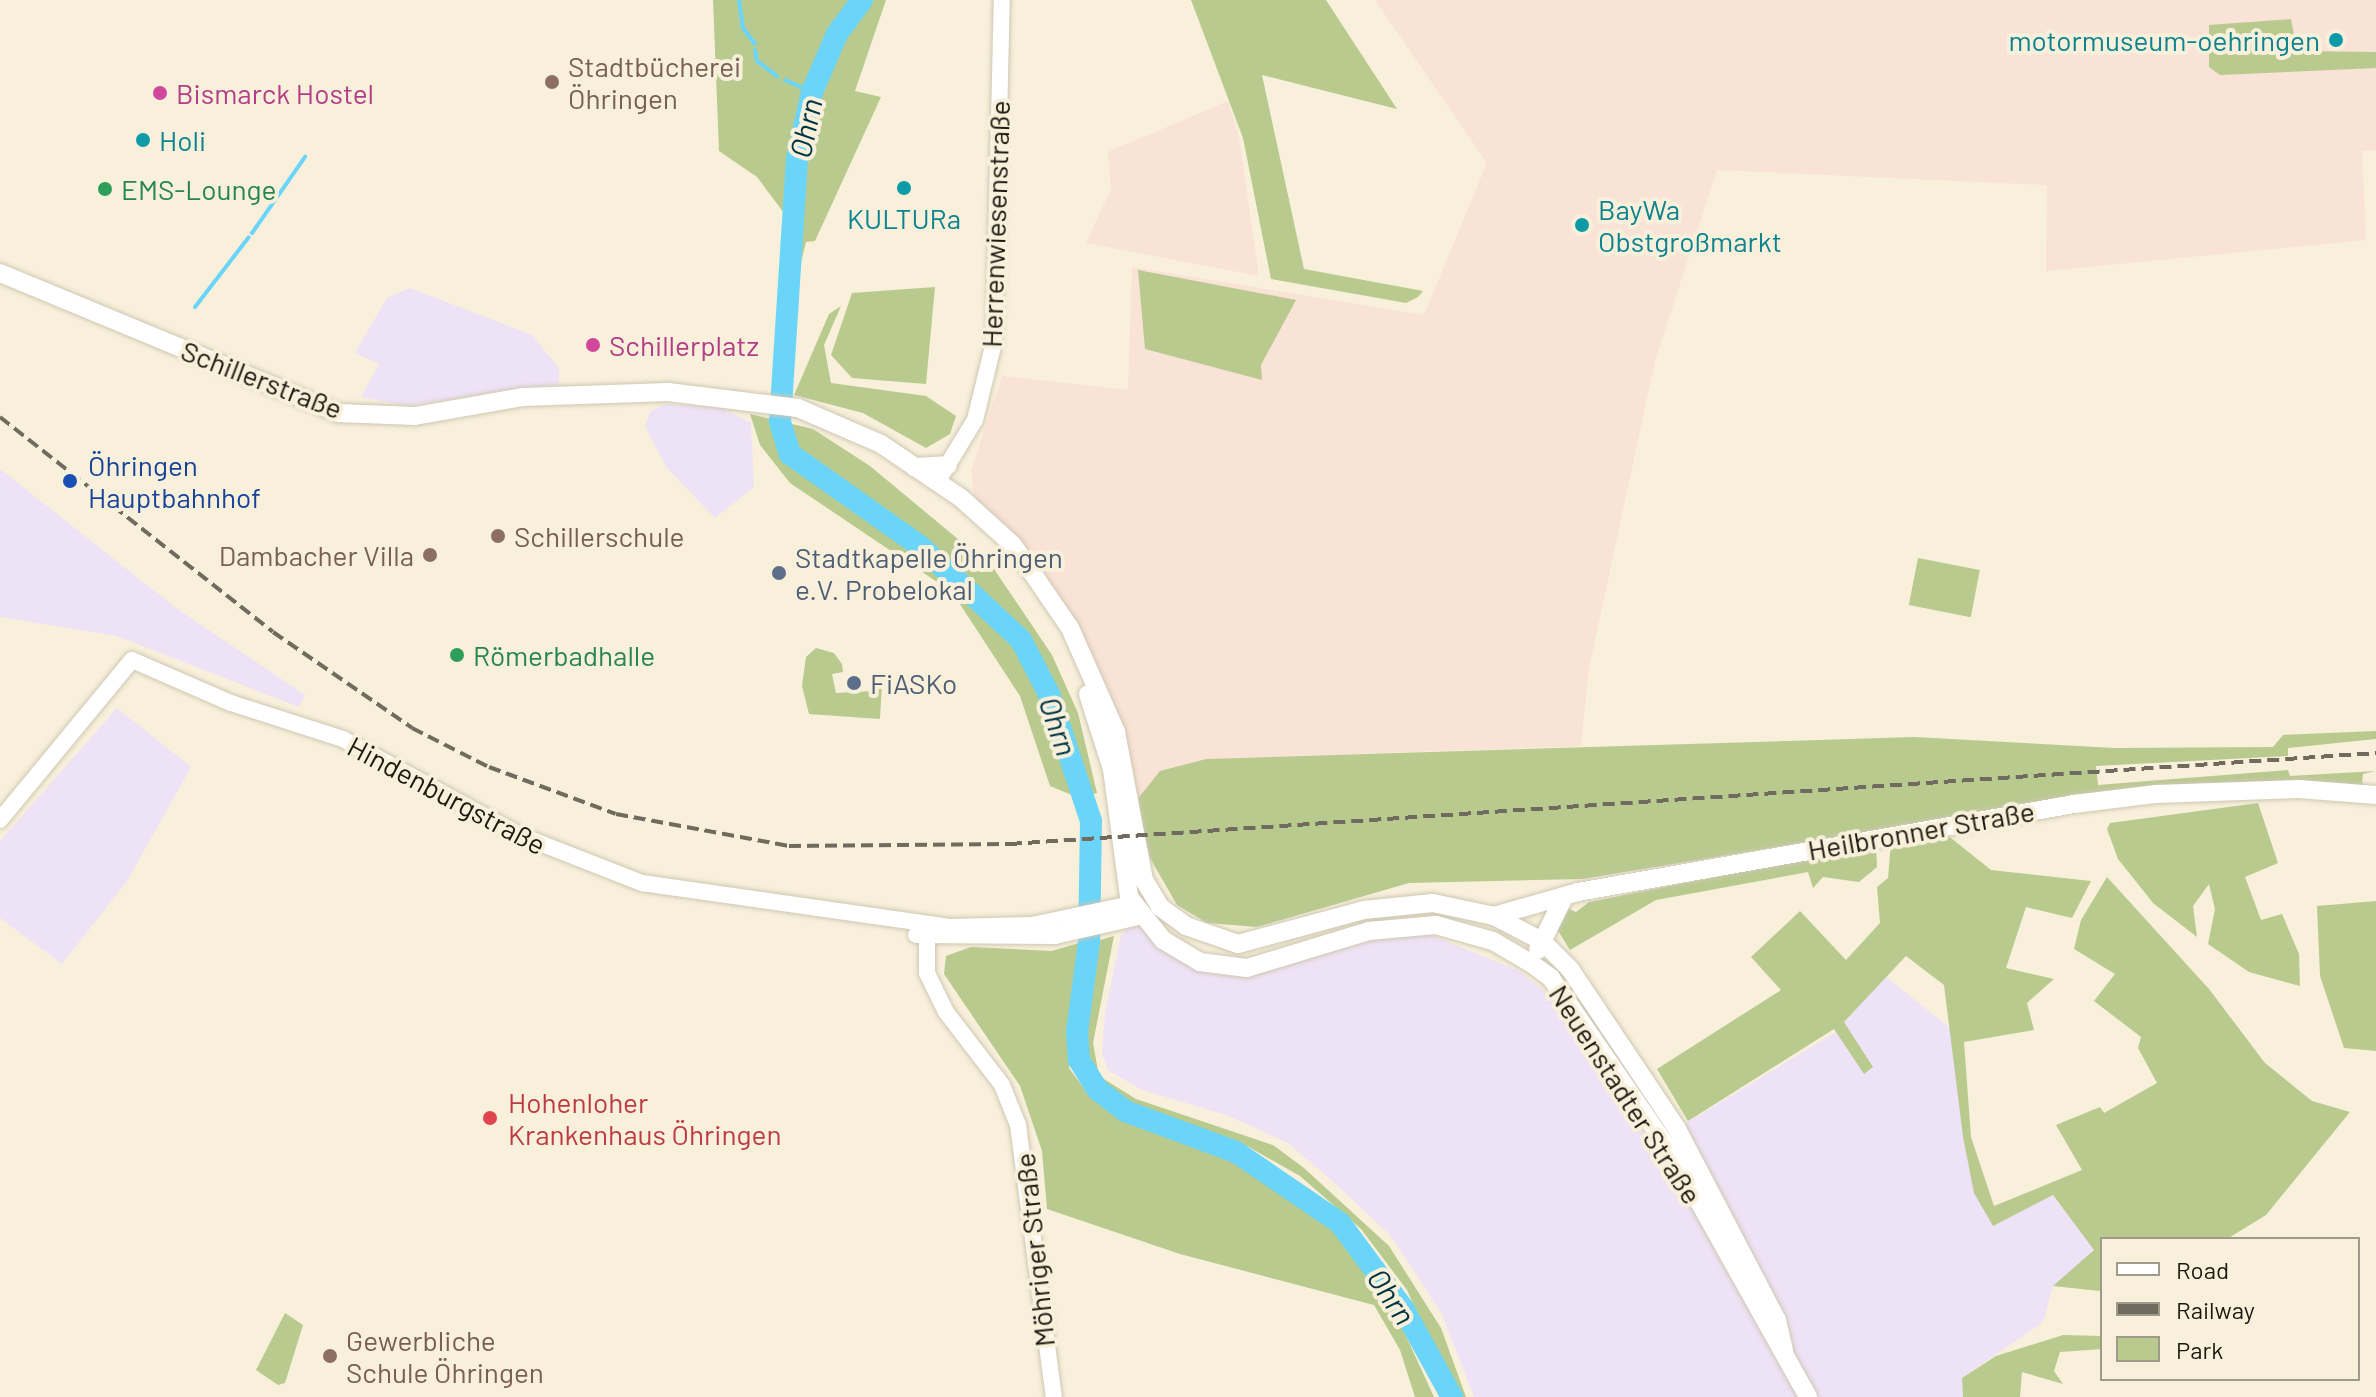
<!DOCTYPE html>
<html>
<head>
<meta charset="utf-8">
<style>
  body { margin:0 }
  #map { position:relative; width:2376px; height:1397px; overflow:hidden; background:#f8f0db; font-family:Barlow,sans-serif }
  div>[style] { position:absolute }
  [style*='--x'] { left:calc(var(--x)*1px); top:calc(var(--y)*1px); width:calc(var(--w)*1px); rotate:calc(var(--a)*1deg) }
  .commercial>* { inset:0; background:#eee2f6 }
  .industrial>* { inset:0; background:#f9e2d6 }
  .green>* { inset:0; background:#b9ca8f; transform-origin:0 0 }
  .stream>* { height:4px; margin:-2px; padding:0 2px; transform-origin:2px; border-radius:2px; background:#6ad5f9 }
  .river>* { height:22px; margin:-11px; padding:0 11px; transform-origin:11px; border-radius:11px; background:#6ad5f9 }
  .roads { filter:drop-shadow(0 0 2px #cec7b2) drop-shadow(0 0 2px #cec7b2) }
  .tertiary>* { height:16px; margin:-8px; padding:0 8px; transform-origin:8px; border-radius:8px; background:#fff }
  .secondary>* { height:18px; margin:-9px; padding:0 9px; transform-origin:9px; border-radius:9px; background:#fff }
  .rail>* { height:4px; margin-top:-2px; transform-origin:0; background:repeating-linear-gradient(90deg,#706b5e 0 12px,transparent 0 18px) }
  .dots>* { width:22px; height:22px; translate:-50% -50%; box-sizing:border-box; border:4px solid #f8f0db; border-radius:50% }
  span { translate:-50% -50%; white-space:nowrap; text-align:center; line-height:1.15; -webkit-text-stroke:8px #f8f0db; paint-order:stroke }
  .culture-label { font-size:28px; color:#0d838f }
  .right { translate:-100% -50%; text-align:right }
  .left { translate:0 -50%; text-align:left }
  .education-label { font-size:28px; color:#785e54 }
  .hotel-label { font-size:28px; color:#b23c85 }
  .leisure-label { font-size:28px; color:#27864d }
  .street-label { font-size:28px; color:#1c1911 }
  .transit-label { font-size:28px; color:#164399 }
  .service-label { font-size:28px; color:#4e5e75 }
  .health-label { font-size:28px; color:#be3a42 }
  .water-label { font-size:30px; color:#003443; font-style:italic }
  .legend { position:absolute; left:2100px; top:1237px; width:260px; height:144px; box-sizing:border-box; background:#f8f0db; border:2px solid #a09a8a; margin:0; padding:10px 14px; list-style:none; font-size:24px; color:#1c1911 }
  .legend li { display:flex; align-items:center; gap:16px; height:40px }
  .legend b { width:40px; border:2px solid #a09a8a }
</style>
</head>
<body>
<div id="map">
  <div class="commercial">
    <i style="clip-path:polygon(410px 288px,532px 335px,559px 368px,559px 384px,408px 406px,361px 397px,379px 364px,355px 353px,387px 298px)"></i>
    <i style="clip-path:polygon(664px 404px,721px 408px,751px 423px,754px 487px,715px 518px,666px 467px,645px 426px,650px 412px)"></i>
    <i style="clip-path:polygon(0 469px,176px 608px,305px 695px,299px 707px,117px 636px,0 617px)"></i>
    <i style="clip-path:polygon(117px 708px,191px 767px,127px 881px,62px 964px,0 918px,0 841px)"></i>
    <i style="clip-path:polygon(1135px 920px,1178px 958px,1291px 963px,1388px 936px,1431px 935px,1519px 971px,1556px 1001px,1650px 1145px,1836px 1032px,1885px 976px,1950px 1028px,1963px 1137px,1993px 1226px,2052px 1195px,2095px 1250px,2053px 1286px,2043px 1322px,1962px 1378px,1963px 1397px,1474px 1397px,1442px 1314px,1391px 1236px,1337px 1185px,1288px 1143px,1229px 1116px,1140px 1089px,1108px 1070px,1102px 1053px,1105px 1013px,1121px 936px)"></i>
  </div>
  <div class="industrial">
    <i style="clip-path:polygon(1375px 0,2376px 0,2376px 150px,2362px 151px,2366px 240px,2046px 271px,2047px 185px,1717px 170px,1655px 361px,1589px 668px,1581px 746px,1206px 759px,1136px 801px,1102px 696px,974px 494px,971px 471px,1002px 376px,1128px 390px,1132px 267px,1424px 315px,1487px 163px)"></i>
    <i style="clip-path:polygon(1228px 101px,1239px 137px,1259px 276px,1086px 243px,1111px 189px,1108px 152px)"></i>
  </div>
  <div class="green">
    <i style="clip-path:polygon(886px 0,855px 91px,881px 97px,815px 241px,806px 242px,795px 287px,781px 284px,784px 213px,757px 177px,719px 151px,713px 0)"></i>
    <i style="clip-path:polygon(1191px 0,1326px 0,1397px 109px,1262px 75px,1304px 269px,1423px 291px,1418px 297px,1406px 303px,1271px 279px,1243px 138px)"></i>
    <i style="clip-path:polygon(2291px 19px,2297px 51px,2376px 52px,2376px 68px,2220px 75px,2209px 67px,2209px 25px)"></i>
    <i style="clip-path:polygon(1138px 270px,1296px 300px,1261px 365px,1262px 380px,1145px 349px)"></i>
    <i style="clip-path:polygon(935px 287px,926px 384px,852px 378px,831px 355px,852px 293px)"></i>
    <i style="clip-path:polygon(841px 306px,824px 345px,831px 383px,926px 396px,956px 416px,950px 434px,926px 448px,863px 413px,794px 395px,829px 314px)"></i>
    <i style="clip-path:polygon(750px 414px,813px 429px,870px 466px,994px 569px,1052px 655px,1078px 713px,1097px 793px,1079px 798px,1050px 786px,1020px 696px,952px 592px,790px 483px,760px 445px)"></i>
    <i style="left:1918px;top:558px;width:63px;height:48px;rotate:11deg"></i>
    <i style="clip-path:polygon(816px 648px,834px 653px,842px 664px,843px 672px,832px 674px,836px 693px,873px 691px,877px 671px,888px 678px,882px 683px,880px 719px,809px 714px,802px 686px,806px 657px)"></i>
    <i style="clip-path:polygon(2376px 731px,2376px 739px,2288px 748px,2288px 756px,2096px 766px,2098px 785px,2288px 770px,2290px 776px,2376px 771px,2363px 774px,2362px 783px,2376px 790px,2297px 784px,1941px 820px,1583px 879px,1409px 883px,1257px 927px,1207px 923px,1177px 905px,1150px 858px,1136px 801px,1160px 771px,1206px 759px,1914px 737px,2115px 748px,2273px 747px,2283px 735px)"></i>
    <i style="clip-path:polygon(2258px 803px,2278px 863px,2245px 877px,2261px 920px,2282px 914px,2299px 954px,2300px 986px,2249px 972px,2208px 944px,2215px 909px,2209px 884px,2193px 906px,2197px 937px,2153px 903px,2118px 859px,2107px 829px,2110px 823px)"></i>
    <i style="clip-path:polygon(1946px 834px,1991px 870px,2091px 881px,2072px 918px,2026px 907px,2006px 968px,2054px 979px,2027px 1003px,2034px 1030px,1964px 1042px,1971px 1137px,1994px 1206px,2082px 1170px,2056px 1125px,2100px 1107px,2104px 1113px,2157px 1083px,2138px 1048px,2141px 1037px,2094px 1001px,2115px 974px,2074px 949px,2081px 920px,2107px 877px,2209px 989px,2265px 1063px,2312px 1101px,2350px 1112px,2266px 1215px,2227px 1239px,2102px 1239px,2102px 1304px,2100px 1291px,2053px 1286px,2094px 1250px,2053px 1195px,1993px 1226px,1974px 1193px,1963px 1137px,1944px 985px,1906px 956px,1844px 1022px,1873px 1067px,1864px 1074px,1834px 1029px,1688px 1121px,1657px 1069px,1781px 990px,1751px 957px,1800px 911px,1846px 960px,1880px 923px,1877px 887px,1888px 878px,1891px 842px)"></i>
    <i style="clip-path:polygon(1876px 845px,1877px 867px,1859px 882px,1823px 877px,1813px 888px,1808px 872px,1656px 900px,1570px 950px,1557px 929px,1567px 908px,1576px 912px,1589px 902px)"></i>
    <i style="clip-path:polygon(2376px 901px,2376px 1051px,2344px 1048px,2320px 976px,2317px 906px)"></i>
    <i style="clip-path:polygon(1114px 936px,1093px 1043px,1099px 1076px,1136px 1099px,1273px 1145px,1304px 1168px,1389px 1246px,1441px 1328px,1466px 1397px,1455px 1397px,1407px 1290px,1361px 1229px,1300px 1176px,1240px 1142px,1133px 1106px,1092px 1078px,1081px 1060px,1093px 942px)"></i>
    <i style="clip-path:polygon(1082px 942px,1069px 1068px,1091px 1098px,1247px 1163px,1311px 1210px,1347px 1243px,1394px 1310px,1434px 1397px,1415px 1397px,1400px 1350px,1374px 1305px,1180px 1254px,1047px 1209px,1042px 1151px,1020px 1086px,944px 974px,946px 956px,971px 947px,1052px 951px)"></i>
    <i style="clip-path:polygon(285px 1313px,303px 1325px,285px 1383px,278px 1385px,256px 1370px)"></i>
    <i style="clip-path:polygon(2063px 1335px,2102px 1336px,2102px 1349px,2060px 1352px,2054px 1371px,2063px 1384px,2022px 1372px,2020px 1397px,1963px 1397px,1962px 1378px,1996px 1356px)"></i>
  </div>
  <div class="stream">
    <i style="--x:739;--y:0;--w:28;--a:82"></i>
    <i style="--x:743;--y:28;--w:20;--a:53"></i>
    <i style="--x:755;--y:50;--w:11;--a:80"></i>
    <i style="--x:757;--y:61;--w:25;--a:37"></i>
    <i style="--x:785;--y:80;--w:30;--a:24"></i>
    <i style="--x:252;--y:233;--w:93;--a:-55.1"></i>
    <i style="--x:195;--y:307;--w:88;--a:-52.4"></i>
  </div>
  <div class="river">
    <i style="--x:862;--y:0;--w:42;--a:126.3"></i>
    <i style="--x:837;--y:34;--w:63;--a:113.3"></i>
    <i style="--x:812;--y:92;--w:69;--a:102.6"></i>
    <i style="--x:797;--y:159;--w:264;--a:93.7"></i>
    <i style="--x:780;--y:422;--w:34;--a:73"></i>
    <i style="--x:790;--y:454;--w:159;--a:35.3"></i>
    <i style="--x:920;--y:546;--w:138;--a:42.9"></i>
    <i style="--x:1021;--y:640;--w:61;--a:62.6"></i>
    <i style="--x:1049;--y:694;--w:134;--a:71.7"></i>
    <i style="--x:1091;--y:821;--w:121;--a:90.9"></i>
    <i style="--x:1089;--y:942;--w:91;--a:97.6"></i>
    <i style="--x:1077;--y:1032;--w:28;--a:86"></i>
    <i style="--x:1079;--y:1060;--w:34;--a:58"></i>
    <i style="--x:1097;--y:1089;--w:36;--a:38"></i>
    <i style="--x:1125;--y:1111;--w:118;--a:20.3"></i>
    <i style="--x:1236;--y:1152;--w:126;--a:34.3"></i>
    <i style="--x:1340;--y:1223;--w:106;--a:53.5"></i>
    <i style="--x:1403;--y:1308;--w:102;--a:61.2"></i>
  </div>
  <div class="roads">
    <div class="tertiary">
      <i style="--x:942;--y:474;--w:63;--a:-58.6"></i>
      <i style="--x:975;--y:420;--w:80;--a:-76.3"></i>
      <i style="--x:994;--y:342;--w:342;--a:-88.7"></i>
      <i style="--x:0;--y:820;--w:207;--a:-50.5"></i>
      <i style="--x:132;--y:660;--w:108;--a:23.5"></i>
      <i style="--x:231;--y:703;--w:118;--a:17.8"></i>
      <i style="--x:343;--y:739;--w:204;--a:28.5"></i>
      <i style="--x:522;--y:836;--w:129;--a:21.4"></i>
      <i style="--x:642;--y:883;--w:311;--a:8.1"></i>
      <i style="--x:950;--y:927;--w:82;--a:-1.4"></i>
      <i style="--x:1032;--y:925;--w:101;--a:-12"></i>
      <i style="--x:927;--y:926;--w:47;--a:90"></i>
      <i style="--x:927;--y:973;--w:43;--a:64"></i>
      <i style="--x:946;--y:1012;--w:92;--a:52.5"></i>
      <i style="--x:1002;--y:1085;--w:43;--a:68.2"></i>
      <i style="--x:1018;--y:1125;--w:274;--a:82.5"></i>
      <i style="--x:916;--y:935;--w:139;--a:0.4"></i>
      <i style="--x:1055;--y:936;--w:89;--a:-12.9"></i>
    </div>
    <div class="secondary">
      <i style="--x:0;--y:273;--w:366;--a:22.5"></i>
      <i style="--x:338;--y:413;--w:77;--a:2.2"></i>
      <i style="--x:415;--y:416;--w:110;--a:-10"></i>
      <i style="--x:523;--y:397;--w:145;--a:-2"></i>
      <i style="--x:668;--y:392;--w:131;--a:7"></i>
      <i style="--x:798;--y:408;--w:90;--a:23.4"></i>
      <i style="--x:881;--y:444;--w:97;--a:34"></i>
      <i style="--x:961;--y:498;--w:70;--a:42.1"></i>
      <i style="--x:1013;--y:545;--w:101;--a:55.5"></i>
      <i style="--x:1070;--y:628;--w:114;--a:66.1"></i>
      <i style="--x:1116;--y:732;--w:151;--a:79.3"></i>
      <i style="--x:1144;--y:880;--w:31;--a:59"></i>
      <i style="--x:1160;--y:907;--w:32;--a:36"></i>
      <i style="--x:1186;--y:926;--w:55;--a:19.1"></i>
      <i style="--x:1238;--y:944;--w:131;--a:-15.1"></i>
      <i style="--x:1364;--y:910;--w:69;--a:-5.8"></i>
      <i style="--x:1433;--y:903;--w:62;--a:12"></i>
      <i style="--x:1494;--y:916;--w:54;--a:27.5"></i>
      <i style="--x:1542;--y:941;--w:40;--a:45"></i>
      <i style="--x:1570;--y:969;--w:192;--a:56.2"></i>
      <i style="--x:1677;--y:1129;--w:216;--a:62.4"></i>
      <i style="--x:1777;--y:1320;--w:32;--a:77"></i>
      <i style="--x:914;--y:467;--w:34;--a:-3"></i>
      <i style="--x:1088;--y:694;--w:79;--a:72.3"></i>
      <i style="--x:1112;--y:769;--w:129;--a:82.4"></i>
      <i style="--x:1129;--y:897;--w:55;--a:51.7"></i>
      <i style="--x:1163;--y:940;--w:43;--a:30.7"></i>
      <i style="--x:1200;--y:962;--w:47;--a:7.3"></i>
      <i style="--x:1247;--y:968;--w:127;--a:-16.9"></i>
      <i style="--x:1369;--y:931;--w:67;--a:-5.1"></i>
      <i style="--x:1436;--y:925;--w:59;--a:15.7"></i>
      <i style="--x:1493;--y:941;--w:45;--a:30.5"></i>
      <i style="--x:1532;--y:964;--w:24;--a:36"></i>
      <i style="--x:1551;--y:978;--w:217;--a:55.5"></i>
      <i style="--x:1674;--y:1157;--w:275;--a:60.8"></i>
      <i style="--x:1494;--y:916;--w:87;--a:-15.9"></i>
      <i style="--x:1578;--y:892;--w:504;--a:-10.06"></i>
      <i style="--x:2074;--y:804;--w:83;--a:-7"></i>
      <i style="--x:2156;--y:794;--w:143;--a:-2"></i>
      <i style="--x:2299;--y:789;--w:77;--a:4.5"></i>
      <i style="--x:1538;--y:950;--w:59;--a:-63.9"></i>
    </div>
  </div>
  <div class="rail">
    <i style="--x:0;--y:417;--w:347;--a:38.2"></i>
    <i style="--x:273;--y:632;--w:169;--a:34.6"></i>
    <i style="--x:412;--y:728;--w:86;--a:26.9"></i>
    <i style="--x:489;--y:767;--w:135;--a:20.3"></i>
    <i style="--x:616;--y:814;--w:176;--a:10.5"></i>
    <i style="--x:789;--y:846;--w:221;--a:-0.5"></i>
    <i style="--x:1010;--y:844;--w:1369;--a:-3.81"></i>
  </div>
  <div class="dots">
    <i style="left:2336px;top:40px;background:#0f9aa8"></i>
    <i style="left:552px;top:82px;background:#8d6e63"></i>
    <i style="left:160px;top:93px;background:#d1479c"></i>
    <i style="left:143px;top:140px;background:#0f9aa8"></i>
    <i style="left:904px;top:188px;background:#0f9aa8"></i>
    <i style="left:105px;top:189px;background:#2e9e5b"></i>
    <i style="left:1582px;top:225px;background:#0f9aa8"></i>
    <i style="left:593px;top:345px;background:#d1479c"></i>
    <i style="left:70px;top:481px;background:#1a4fb4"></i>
    <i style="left:498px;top:536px;background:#8d6e63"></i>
    <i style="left:430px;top:555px;background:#8d6e63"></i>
    <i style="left:779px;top:573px;background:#5c6f8a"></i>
    <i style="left:457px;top:655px;background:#2e9e5b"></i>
    <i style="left:854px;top:683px;background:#5c6f8a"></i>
    <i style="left:490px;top:1118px;background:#e0444e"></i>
    <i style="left:330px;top:1356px;background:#8d6e63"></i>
  </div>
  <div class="culture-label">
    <span class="right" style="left:2320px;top:40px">motormuseum-oehringen</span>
    <span class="left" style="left:159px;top:140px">Holi</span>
    <span class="left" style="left:1598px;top:225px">BayWa<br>Obstgroßmarkt</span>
    <span style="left:904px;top:218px">KULTURa</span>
  </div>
  <div class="education-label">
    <span class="left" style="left:568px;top:82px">Stadtbücherei<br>Öhringen</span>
    <span class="left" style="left:514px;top:536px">Schillerschule</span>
    <span class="right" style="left:414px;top:555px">Dambacher Villa</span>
    <span class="left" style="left:346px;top:1356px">Gewerbliche<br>Schule Öhringen</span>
  </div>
  <div class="hotel-label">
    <span class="left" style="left:176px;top:93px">Bismarck Hostel</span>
    <span class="left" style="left:609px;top:345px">Schillerplatz</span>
  </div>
  <div class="leisure-label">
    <span class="left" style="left:121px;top:189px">EMS-Lounge</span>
    <span class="left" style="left:473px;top:655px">Römerbadhalle</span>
  </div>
  <div class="street-label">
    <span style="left:995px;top:224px;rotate:-88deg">Herrenwiesenstraße</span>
    <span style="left:262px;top:379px;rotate:21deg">Schillerstraße</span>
    <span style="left:447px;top:795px;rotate:28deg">Hindenburgstraße</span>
    <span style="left:1921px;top:830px;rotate:-10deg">Heilbronner Straße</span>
    <span style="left:1626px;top:1094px;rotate:57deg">Neuenstadter Straße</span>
    <span style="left:1034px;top:1250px;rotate:-96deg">Möhriger Straße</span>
  </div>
  <div class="transit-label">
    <span class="left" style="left:88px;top:481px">Öhringen<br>Hauptbahnhof</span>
  </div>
  <div class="service-label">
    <span class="left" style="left:795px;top:573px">Stadtkapelle Öhringen<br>e.V. Probelokal</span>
    <span class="left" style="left:870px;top:683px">FiASKo</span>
  </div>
  <div class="health-label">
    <span class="left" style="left:508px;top:1118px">Hohenloher<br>Krankenhaus Öhringen</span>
  </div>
  <div class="water-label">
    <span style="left:805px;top:128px;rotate:-78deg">Ohrn</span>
    <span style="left:1059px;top:726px;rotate:71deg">Ohrn</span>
    <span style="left:1392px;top:1296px;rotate:56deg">Ohrn</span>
  </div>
  <ul class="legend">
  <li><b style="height:10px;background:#fff"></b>Road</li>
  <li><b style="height:10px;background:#706b5e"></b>Railway</li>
  <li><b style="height:22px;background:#b9ca8f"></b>Park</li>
  </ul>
</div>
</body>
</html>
